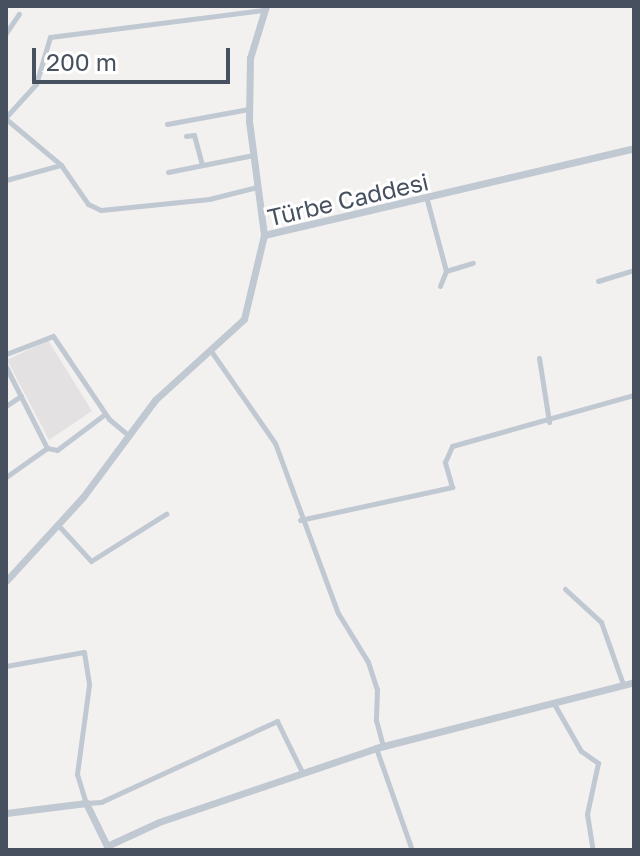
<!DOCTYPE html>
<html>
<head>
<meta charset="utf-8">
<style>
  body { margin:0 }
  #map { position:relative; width:640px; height:856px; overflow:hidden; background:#f3f0f0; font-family:"Golos Text",sans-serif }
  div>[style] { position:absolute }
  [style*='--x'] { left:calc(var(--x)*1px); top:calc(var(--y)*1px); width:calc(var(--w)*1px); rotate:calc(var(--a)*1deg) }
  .education>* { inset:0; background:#e4e1e2 }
  .minor>* { height:5px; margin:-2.5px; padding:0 2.5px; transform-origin:2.5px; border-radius:2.5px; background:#c0c8d2 }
  .tertiary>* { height:7px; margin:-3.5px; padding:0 3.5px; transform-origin:3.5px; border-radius:3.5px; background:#c0c8d2 }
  span { translate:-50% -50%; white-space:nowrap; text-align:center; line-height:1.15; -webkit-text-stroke:6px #fff; paint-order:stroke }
  .street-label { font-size:24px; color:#47505f }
  .frame { position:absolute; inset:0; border:8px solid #47505f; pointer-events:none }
  .scale { position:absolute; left:32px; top:48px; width:198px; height:36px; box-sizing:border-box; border:4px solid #47505f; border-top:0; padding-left:10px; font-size:24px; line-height:28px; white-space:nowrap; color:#47505f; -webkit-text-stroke:6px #fff; paint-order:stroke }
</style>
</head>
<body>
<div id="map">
  <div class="education">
    <i style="clip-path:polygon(48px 340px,92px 411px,49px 440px,7px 360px)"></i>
  </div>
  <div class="minor">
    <i style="--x:6;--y:33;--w:23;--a:-56"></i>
    <i style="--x:6;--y:117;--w:45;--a:-47.7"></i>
    <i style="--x:36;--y:84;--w:49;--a:-73.4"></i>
    <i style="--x:50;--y:37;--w:217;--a:-7.2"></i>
    <i style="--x:6;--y:119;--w:72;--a:39.9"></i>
    <i style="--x:61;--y:165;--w:47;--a:55.3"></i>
    <i style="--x:88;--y:204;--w:14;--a:25"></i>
    <i style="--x:101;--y:210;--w:109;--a:-5.8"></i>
    <i style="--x:209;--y:199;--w:49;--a:-14"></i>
    <i style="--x:167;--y:124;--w:83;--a:-10.4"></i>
    <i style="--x:186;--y:136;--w:8;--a:-7"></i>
    <i style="--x:194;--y:135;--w:30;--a:75"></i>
    <i style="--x:168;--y:172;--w:87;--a:-11.3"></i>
    <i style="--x:6;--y:180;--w:57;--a:-15.3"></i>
    <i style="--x:427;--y:200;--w:73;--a:75"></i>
    <i style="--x:446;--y:271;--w:16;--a:112"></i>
    <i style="--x:446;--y:271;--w:28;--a:-17"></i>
    <i style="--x:598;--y:281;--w:38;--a:-17"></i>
    <i style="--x:211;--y:351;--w:112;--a:55.2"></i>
    <i style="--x:275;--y:443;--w:181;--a:69.7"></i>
    <i style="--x:338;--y:613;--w:57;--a:58.5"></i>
    <i style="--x:368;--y:662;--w:28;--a:72"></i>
    <i style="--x:377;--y:689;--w:31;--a:92"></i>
    <i style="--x:376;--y:720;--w:28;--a:75"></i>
    <i style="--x:6;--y:354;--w:50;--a:-21"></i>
    <i style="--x:53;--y:336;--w:100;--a:56"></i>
    <i style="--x:109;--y:419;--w:25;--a:40"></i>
    <i style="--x:539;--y:358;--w:65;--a:81.1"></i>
    <i style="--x:6;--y:367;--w:91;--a:63.2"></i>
    <i style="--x:47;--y:448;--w:10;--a:11"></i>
    <i style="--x:57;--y:450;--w:60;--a:-36.9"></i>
    <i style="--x:6;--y:406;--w:18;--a:-34"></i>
    <i style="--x:6;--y:477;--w:50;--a:-35.3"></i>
    <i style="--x:300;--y:520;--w:156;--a:-12.2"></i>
    <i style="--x:452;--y:487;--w:26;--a:-106"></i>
    <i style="--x:445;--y:462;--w:17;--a:-66"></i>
    <i style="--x:452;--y:446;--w:189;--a:-15.7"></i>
    <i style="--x:58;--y:525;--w:49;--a:47.5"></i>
    <i style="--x:91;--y:561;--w:89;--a:-32.1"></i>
    <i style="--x:565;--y:589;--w:49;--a:42.5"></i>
    <i style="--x:601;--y:622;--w:66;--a:70.5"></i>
    <i style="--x:6;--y:666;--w:79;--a:-10.2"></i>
    <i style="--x:84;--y:652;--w:33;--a:81"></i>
    <i style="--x:89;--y:685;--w:90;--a:97.7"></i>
    <i style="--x:77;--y:774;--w:30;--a:73"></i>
    <i style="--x:86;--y:803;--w:15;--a:-4"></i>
    <i style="--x:101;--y:802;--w:194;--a:-24.7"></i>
    <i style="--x:277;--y:721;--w:57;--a:63.9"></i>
    <i style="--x:553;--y:702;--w:56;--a:60.3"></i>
    <i style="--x:581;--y:751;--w:21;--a:35"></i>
    <i style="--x:598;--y:763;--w:52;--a:102.2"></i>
    <i style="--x:587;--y:814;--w:36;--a:81"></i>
    <i style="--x:376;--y:748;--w:108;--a:70.6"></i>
  </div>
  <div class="tertiary">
    <i style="--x:264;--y:235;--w:115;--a:-97.5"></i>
    <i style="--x:249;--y:121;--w:63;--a:-89.1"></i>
    <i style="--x:250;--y:58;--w:54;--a:-72.9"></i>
    <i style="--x:6;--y:581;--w:114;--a:-47.5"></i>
    <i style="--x:83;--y:497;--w:121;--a:-53.4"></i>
    <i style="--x:155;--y:400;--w:120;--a:-42.3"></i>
    <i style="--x:244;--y:319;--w:86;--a:-76.6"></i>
    <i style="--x:264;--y:235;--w:380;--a:-13.2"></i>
    <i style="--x:6;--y:813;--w:81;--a:-7.1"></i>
    <i style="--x:86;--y:803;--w:48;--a:64"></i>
    <i style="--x:107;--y:846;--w:57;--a:-24.8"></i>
    <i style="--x:159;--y:822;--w:229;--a:-18.8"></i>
    <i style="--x:376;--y:748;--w:266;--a:-14.3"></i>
  </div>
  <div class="street-label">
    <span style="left:348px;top:199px;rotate:-13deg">Türbe Caddesi</span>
  </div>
  <div class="frame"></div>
  <div class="scale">200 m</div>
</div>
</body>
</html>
